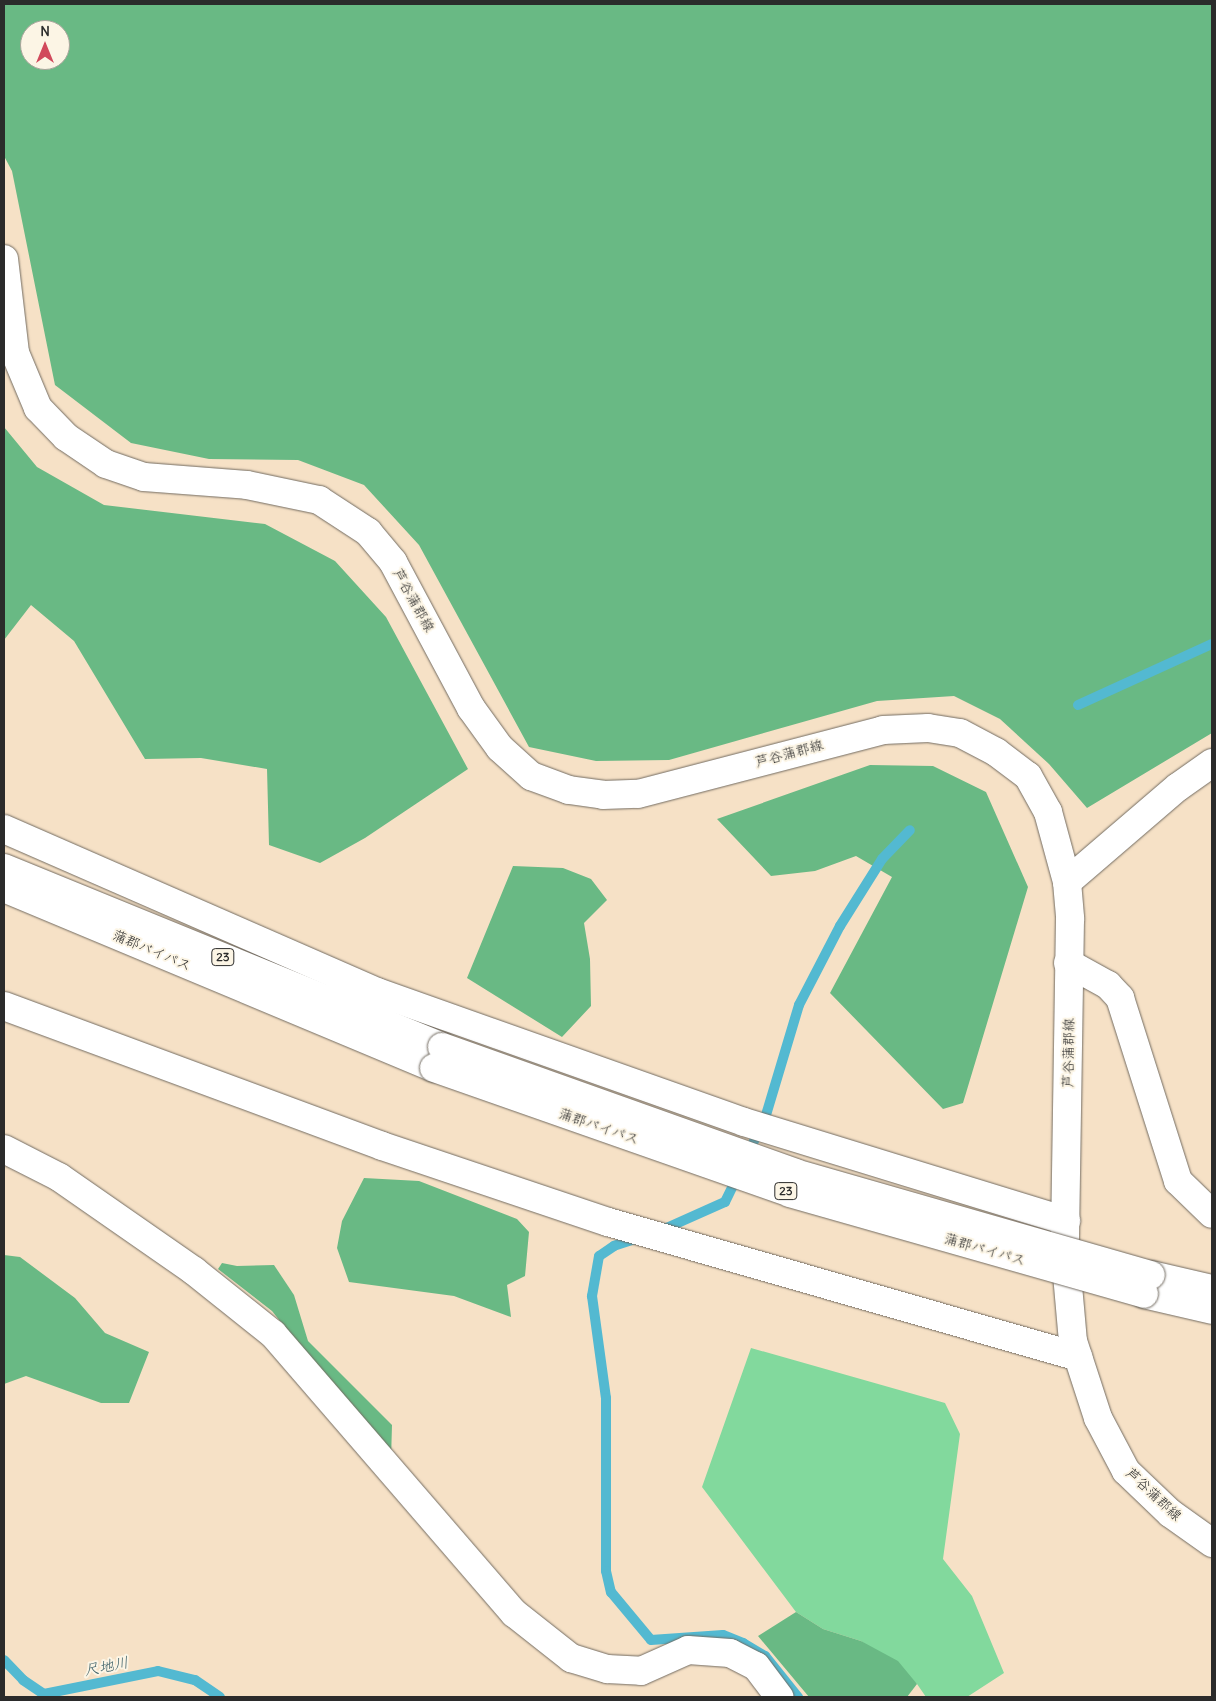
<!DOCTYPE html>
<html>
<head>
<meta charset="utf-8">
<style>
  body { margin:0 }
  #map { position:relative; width:1216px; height:1701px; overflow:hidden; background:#f6e1c6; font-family:Delius,"Klee One",sans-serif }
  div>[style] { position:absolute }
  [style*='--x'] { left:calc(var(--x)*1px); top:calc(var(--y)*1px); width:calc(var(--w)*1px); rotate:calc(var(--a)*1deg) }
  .green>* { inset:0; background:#82d99d }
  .forest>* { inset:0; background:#69b984 }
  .stream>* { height:10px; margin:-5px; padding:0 5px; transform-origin:5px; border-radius:5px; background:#53b9d1 }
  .roads { filter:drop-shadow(0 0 1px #726b61) drop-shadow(0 0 1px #726b61) }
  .minor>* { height:28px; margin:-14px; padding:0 14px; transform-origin:14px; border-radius:14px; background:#fff }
  .major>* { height:28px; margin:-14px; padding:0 14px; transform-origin:14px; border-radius:14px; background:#fff }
  .highway>* { height:28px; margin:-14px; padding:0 14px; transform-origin:14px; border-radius:14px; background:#fff }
  .bridges { filter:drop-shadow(0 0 1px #726b61) drop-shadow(0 0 1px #726b61) }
  .highway-bridge>* { height:28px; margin:-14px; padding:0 14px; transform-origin:14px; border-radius:14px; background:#fff }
  span { translate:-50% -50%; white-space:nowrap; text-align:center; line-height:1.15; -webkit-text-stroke:4px #fcf5e5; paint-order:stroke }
  .shield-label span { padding:1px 4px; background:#fcf5e5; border:1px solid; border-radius:4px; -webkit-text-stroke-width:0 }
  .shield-label { font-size:12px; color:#2b2b2b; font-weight:700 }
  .street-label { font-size:14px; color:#2b2b2b }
  .water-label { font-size:15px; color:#395d65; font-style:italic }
  .frame { position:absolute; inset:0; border:5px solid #2b2b2b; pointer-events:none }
  .north { position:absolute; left:20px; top:20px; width:50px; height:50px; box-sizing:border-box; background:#fcf5e5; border:1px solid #a8a49b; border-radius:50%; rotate:0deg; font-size:14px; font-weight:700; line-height:20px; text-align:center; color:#2b2b2b }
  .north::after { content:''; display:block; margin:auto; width:18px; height:22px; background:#d1495b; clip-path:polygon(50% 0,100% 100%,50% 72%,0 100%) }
</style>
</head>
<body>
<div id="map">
  <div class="green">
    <i style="clip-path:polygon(751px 1348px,945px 1403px,960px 1434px,943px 1559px,972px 1596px,1004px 1673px,967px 1697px,926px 1697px,917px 1684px,861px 1641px,823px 1629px,796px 1612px,702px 1487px)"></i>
  </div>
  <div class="forest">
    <i style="clip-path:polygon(evenodd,4px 4px,1212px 4px,1212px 733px,1087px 808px,1049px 764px,1000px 719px,954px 696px,877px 701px,669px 760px,596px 761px,529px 747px,419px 545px,364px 485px,298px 460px,209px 459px,131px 443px,55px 385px,12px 171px,4px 156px,4px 4px,30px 30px,60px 30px,60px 60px,30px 60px,30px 30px)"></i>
    <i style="clip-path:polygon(4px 427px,37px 467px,104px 505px,265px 524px,335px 561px,386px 617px,468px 769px,365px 838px,320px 863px,269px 845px,267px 769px,201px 758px,145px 759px,74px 641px,31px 605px,4px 640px)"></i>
    <i style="clip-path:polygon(870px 765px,933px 766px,986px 792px,1028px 887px,963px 1103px,943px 1109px,830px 993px,892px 877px,856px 856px,815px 871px,771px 876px,717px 819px)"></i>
    <i style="clip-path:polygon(513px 866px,563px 868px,591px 879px,607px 900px,584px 923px,590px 959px,591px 1006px,562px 1037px,467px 978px)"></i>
    <i style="clip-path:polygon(364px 1178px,419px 1181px,517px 1219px,529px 1232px,525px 1276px,507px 1285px,511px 1317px,454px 1296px,349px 1282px,337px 1248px,342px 1221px)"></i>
    <i style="clip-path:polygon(4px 1255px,20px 1257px,75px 1298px,105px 1333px,149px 1352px,129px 1403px,101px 1403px,26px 1376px,4px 1384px)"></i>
    <i style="clip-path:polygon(222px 1263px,237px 1266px,274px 1265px,294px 1295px,308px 1341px,392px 1425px,391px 1460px,272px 1311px,218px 1269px)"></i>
    <i style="clip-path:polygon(796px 1612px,823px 1629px,861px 1641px,898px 1661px,917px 1684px,907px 1697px,809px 1697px,758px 1636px)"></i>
  </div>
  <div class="stream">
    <i style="--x:1078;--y:705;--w:147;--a:-24.5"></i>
    <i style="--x:748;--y:1154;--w:43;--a:-65.2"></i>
    <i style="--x:766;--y:1115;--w:115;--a:-73.3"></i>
    <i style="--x:799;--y:1005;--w:89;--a:-62.6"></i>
    <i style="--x:840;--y:926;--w:79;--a:-57.9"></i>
    <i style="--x:882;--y:859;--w:40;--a:-46"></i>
    <i style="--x:662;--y:1230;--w:69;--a:-24"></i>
    <i style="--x:725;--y:1202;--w:28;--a:-64"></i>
    <i style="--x:638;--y:1238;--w:25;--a:162"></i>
    <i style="--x:614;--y:1246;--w:18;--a:146"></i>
    <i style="--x:599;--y:1256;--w:41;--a:99.9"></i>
    <i style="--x:592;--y:1296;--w:103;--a:82.2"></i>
    <i style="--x:606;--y:1398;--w:173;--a:90"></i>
    <i style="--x:606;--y:1571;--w:22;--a:77"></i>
    <i style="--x:611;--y:1592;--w:62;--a:50.2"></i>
    <i style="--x:651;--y:1640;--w:72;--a:-4"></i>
    <i style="--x:723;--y:1635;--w:22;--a:22"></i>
    <i style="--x:743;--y:1643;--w:26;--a:31"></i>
    <i style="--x:765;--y:1656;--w:53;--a:51.2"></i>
    <i style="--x:4;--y:1660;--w:28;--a:46"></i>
    <i style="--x:23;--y:1680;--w:25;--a:34"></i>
    <i style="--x:44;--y:1694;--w:116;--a:-11.4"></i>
    <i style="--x:158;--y:1671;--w:38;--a:14"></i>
    <i style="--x:195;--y:1680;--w:30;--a:34"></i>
  </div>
  <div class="roads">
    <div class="minor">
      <i style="--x:4;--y:829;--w:407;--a:23.6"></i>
      <i style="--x:377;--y:992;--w:389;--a:19.5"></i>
      <i style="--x:744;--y:1122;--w:337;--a:17.1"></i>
      <i style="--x:1067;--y:882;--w:146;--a:-40.6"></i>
      <i style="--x:1178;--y:787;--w:42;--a:-35.2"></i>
      <i style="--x:1068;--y:963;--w:46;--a:28.8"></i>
      <i style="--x:1108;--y:985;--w:18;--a:47"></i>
      <i style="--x:1120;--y:998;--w:192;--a:72.4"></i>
      <i style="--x:1178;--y:1181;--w:47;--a:44.1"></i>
      <i style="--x:4;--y:1006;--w:403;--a:20.3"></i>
      <i style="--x:382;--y:1146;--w:238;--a:18.6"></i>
      <i style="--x:608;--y:1222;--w:489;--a:16"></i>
      <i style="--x:4;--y:1149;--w:62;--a:27"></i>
      <i style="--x:59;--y:1177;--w:165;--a:34.8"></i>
      <i style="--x:194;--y:1271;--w:101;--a:38.6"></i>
      <i style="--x:273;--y:1334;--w:369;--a:49.2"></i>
      <i style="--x:514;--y:1613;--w:73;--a:38.3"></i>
      <i style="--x:571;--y:1658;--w:38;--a:17"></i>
      <i style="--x:607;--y:1669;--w:34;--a:3"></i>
      <i style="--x:641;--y:1671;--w:51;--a:-24.1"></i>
      <i style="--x:688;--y:1650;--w:42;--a:4.1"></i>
      <i style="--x:730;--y:1653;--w:29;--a:27"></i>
      <i style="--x:756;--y:1666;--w:39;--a:53"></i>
    </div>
    <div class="major">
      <i style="--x:4;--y:259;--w:95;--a:83.3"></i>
      <i style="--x:15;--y:353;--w:60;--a:67.3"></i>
      <i style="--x:38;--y:408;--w:40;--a:46"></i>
      <i style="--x:66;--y:437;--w:48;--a:34"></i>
      <i style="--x:106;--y:464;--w:40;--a:18.9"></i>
      <i style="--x:144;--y:477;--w:103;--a:4.4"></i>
      <i style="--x:247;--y:485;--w:74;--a:11.8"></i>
      <i style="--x:319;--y:500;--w:59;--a:33.1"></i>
      <i style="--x:368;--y:532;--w:39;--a:50"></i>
      <i style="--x:393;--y:562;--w:166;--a:61.9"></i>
      <i style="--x:471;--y:708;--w:49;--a:54.1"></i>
      <i style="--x:500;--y:748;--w:42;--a:42.1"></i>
      <i style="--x:531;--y:776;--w:40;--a:20.2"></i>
      <i style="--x:569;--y:790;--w:34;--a:8"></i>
      <i style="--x:603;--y:795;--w:35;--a:-2"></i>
      <i style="--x:638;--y:794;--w:253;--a:-14.6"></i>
      <i style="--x:883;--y:730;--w:45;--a:-2.5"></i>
      <i style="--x:928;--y:728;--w:32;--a:9"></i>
      <i style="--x:960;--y:733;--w:41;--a:27.8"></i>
      <i style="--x:996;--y:752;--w:40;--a:37"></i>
      <i style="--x:1028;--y:776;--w:41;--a:60.9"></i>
      <i style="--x:1048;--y:812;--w:73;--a:74.8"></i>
      <i style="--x:1067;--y:882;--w:37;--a:85"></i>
      <i style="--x:1070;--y:919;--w:333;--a:90.9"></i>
      <i style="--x:1065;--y:1252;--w:89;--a:84.9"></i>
      <i style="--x:1073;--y:1341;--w:81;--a:72"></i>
      <i style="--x:1098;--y:1418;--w:60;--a:62.2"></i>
      <i style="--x:1126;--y:1471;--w:61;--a:43.7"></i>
      <i style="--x:1170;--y:1513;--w:52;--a:35.5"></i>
    </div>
    <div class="highway">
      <i style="--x:4;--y:868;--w:473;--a:22.2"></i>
      <i style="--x:4;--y:888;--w:466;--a:22.7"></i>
      <i style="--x:1151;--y:1275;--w:63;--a:12.9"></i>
      <i style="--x:1144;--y:1294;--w:70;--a:13.2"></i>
    </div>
  </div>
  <div class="bridges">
    <div class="highway-bridge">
      <i style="--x:442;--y:1047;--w:375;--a:19.6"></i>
      <i style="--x:795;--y:1173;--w:370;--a:16"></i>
      <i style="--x:434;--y:1068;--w:377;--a:19.3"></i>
      <i style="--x:790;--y:1193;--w:368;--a:15.9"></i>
    </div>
  </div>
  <div class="shield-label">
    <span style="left:223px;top:957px">23</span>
    <span style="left:786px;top:1191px">23</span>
  </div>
  <div class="street-label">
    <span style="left:414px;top:600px;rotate:61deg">芦谷蒲郡線</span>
    <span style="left:789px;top:753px;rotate:-15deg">芦谷蒲郡線</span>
    <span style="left:152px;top:950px;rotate:23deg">蒲郡バイパス</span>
    <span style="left:1068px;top:1053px;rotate:-89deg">芦谷蒲郡線</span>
    <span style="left:599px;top:1126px;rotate:19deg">蒲郡バイパス</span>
    <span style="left:985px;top:1249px;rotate:16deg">蒲郡バイパス</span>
    <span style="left:1154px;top:1494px;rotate:43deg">芦谷蒲郡線</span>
  </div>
  <div class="water-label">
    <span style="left:106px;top:1666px;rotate:-11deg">尺地川</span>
  </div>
  <div class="frame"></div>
  <div class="north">N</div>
</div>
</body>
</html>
